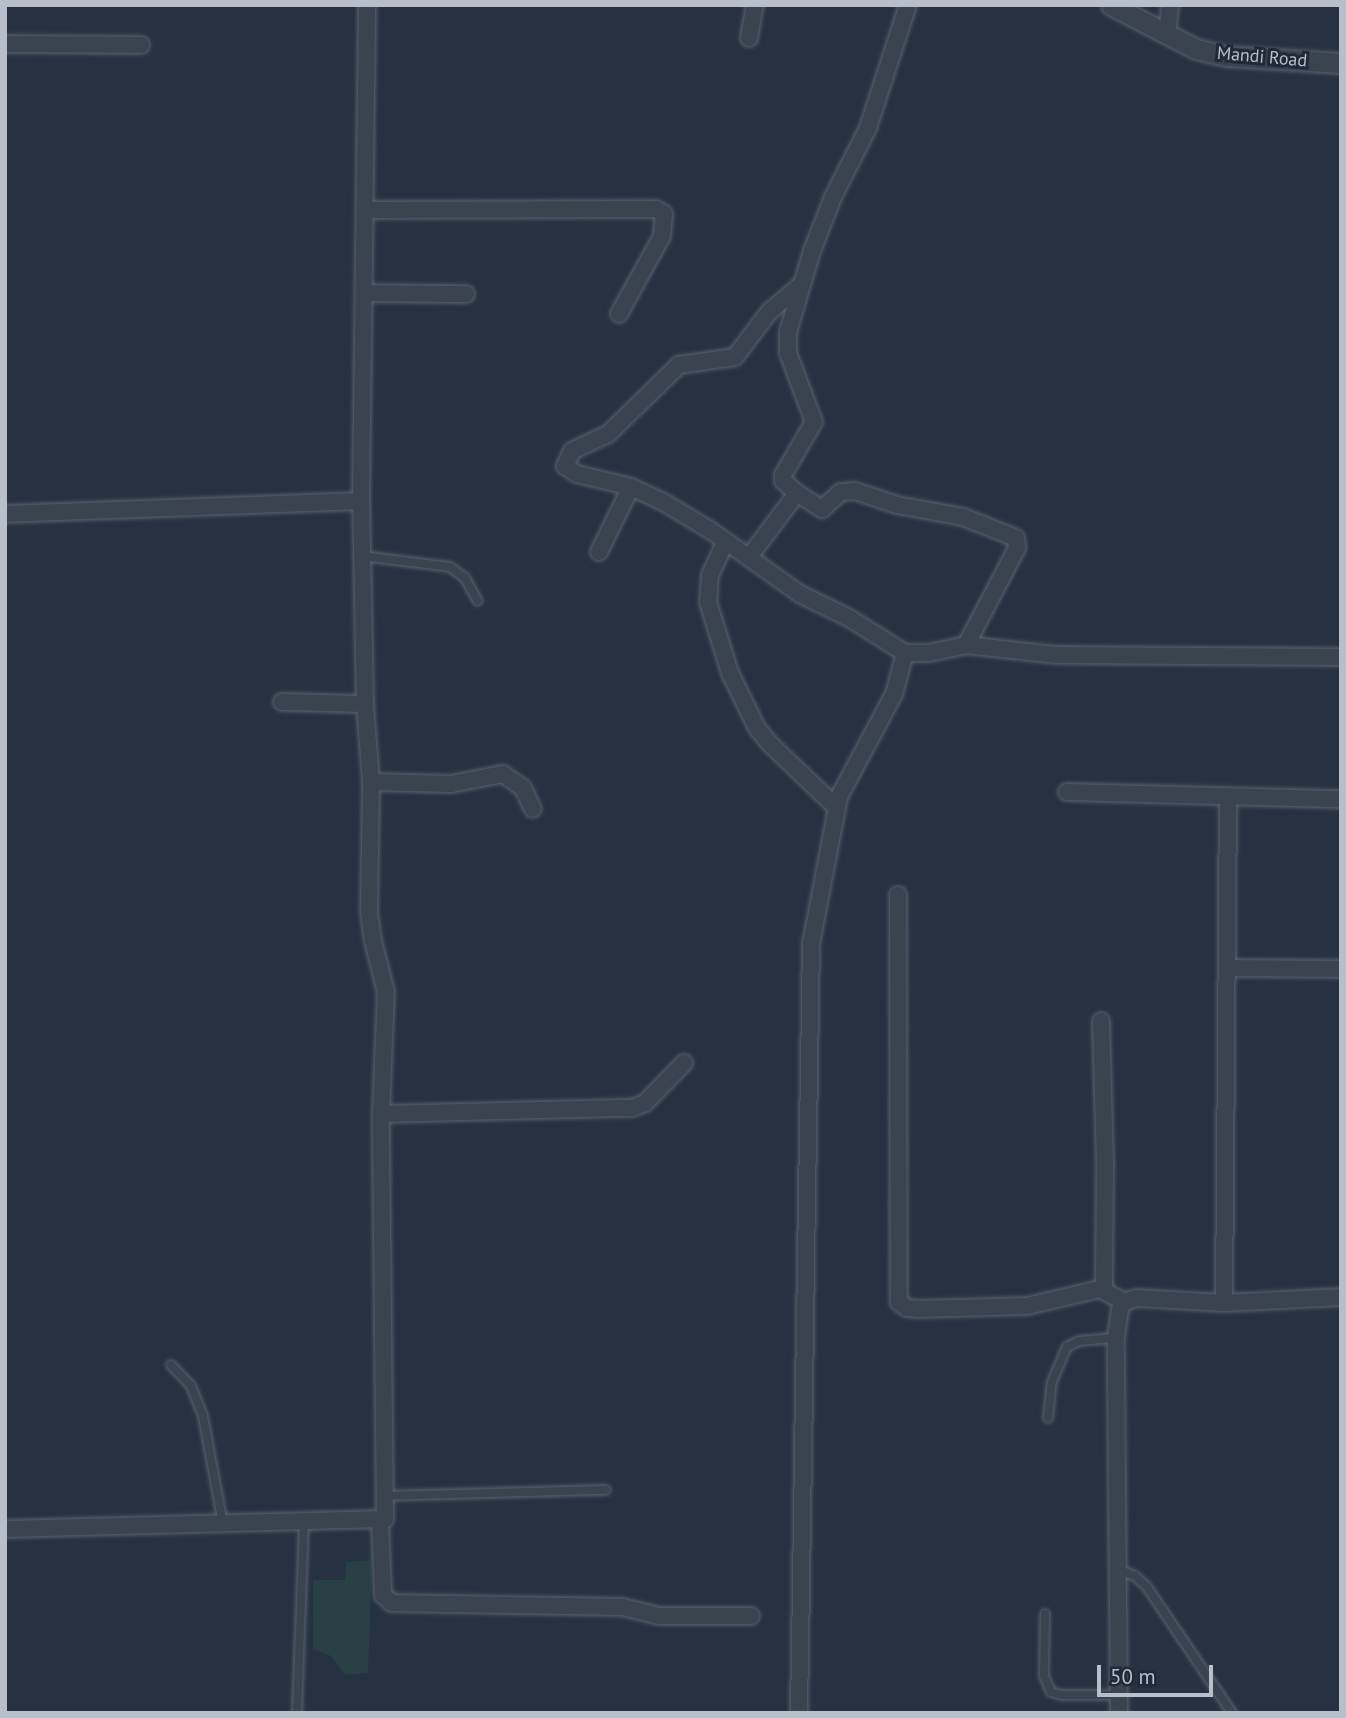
<!DOCTYPE html>
<html>
<head>
<meta charset="utf-8">
<style>
  body { margin:0 }
  #map { position:relative; width:1346px; height:1718px; overflow:hidden; background:#263242; font-family:"PT Sans",sans-serif }
  div>[style] { position:absolute }
  [style*='--x'] { left:calc(var(--x)*1px); top:calc(var(--y)*1px); width:calc(var(--w)*1px); rotate:calc(var(--a)*1deg) }
  .green>* { inset:0; background:#283f43 }
  .roads { filter:drop-shadow(0 0 2px #58626f) drop-shadow(0 0 2px #58626f) }
  .service>* { height:8px; margin:-4px; padding:0 4px; transform-origin:4px; border-radius:4px; background:#3a4451 }
  .minor>* { height:16px; margin:-8px; padding:0 8px; transform-origin:8px; border-radius:8px; background:#3a4451 }
  .tertiary>* { height:19px; margin:-9.5px; padding:0 9.5px; transform-origin:9.5px; border-radius:9.5px; background:#3a4451 }
  span { translate:-50% -50%; white-space:nowrap; text-align:center; line-height:1.15; -webkit-text-stroke:6px #1f2937; paint-order:stroke }
  .street-label { font-size:18px; color:#b7bfcb }
  .frame { position:absolute; inset:0; border:7px solid #b7bfcb; pointer-events:none }
  .scale { position:absolute; left:1097px; top:1665px; width:116px; height:32px; box-sizing:border-box; border:4px solid #b7bfcb; border-top:0; padding-left:9px; font-size:21px; line-height:24px; white-space:nowrap; color:#b7bfcb; -webkit-text-stroke:5px #1f2937; paint-order:stroke }
</style>
</head>
<body>
<div id="map">
  <div class="green">
    <i style="clip-path:polygon(372px 1560px,368px 1673px,345px 1675px,331px 1656px,313px 1649px,313px 1580px,345px 1580px,346px 1562px)"></i>
  </div>
  <div class="roads">
    <div class="service">
      <i style="--x:362;--y:556;--w:89;--a:7.1"></i>
      <i style="--x:450;--y:567;--w:19;--a:36"></i>
      <i style="--x:465;--y:578;--w:26;--a:61"></i>
      <i style="--x:171;--y:1365;--w:29;--a:46"></i>
      <i style="--x:191;--y:1386;--w:32;--a:68"></i>
      <i style="--x:203;--y:1416;--w:110;--a:79.5"></i>
      <i style="--x:1048;--y:1418;--w:36;--a:-84"></i>
      <i style="--x:1052;--y:1382;--w:38;--a:-67"></i>
      <i style="--x:1067;--y:1347;--w:13;--a:-27"></i>
      <i style="--x:1079;--y:1341;--w:37;--a:-5"></i>
      <i style="--x:385;--y:1496;--w:221;--a:-1.6"></i>
      <i style="--x:1120;--y:1570;--w:16;--a:22"></i>
      <i style="--x:1135;--y:1576;--w:16;--a:43"></i>
      <i style="--x:1147;--y:1587;--w:152;--a:56"></i>
      <i style="--x:1045;--y:1614;--w:62;--a:90.9"></i>
      <i style="--x:1044;--y:1676;--w:17;--a:66"></i>
      <i style="--x:1051;--y:1692;--w:11;--a:15"></i>
      <i style="--x:1062;--y:1695;--w:58;--a:0"></i>
      <i style="--x:297;--y:1713;--w:189;--a:-87.9"></i>
    </div>
    <div class="minor">
      <i style="--x:1167;--y:35;--w:30;--a:-84"></i>
      <i style="--x:749;--y:38;--w:34;--a:-80"></i>
      <i style="--x:5;--y:44;--w:136;--a:0.4"></i>
      <i style="--x:365;--y:210;--w:291;--a:-0.2"></i>
      <i style="--x:656;--y:209;--w:9;--a:32"></i>
      <i style="--x:664;--y:214;--w:22;--a:95"></i>
      <i style="--x:662;--y:236;--w:89;--a:118.9"></i>
      <i style="--x:802;--y:284;--w:43;--a:139.7"></i>
      <i style="--x:769;--y:312;--w:56;--a:127.1"></i>
      <i style="--x:735;--y:357;--w:57;--a:171.9"></i>
      <i style="--x:679;--y:365;--w:99;--a:135.8"></i>
      <i style="--x:608;--y:434;--w:40;--a:155"></i>
      <i style="--x:572;--y:451;--w:17;--a:115"></i>
      <i style="--x:565;--y:466;--w:14;--a:34"></i>
      <i style="--x:577;--y:474;--w:56;--a:13.5"></i>
      <i style="--x:631;--y:487;--w:38;--a:25"></i>
      <i style="--x:665;--y:503;--w:52;--a:31"></i>
      <i style="--x:710;--y:530;--w:110;--a:35.4"></i>
      <i style="--x:800;--y:594;--w:55;--a:26.1"></i>
      <i style="--x:849;--y:618;--w:66;--a:32"></i>
      <i style="--x:905;--y:653;--w:24;--a:0"></i>
      <i style="--x:929;--y:653;--w:38;--a:-12"></i>
      <i style="--x:966;--y:645;--w:92;--a:6.3"></i>
      <i style="--x:1057;--y:655;--w:284;--a:0.4"></i>
      <i style="--x:364;--y:293;--w:102;--a:0.6"></i>
      <i style="--x:797;--y:493;--w:30;--a:33"></i>
      <i style="--x:822;--y:509;--w:25;--a:-42"></i>
      <i style="--x:841;--y:492;--w:14;--a:-4"></i>
      <i style="--x:855;--y:491;--w:44;--a:18.4"></i>
      <i style="--x:897;--y:505;--w:67;--a:10.3"></i>
      <i style="--x:963;--y:517;--w:57;--a:21.6"></i>
      <i style="--x:1016;--y:538;--w:10;--a:84"></i>
      <i style="--x:1017;--y:548;--w:110;--a:117.7"></i>
      <i style="--x:5;--y:514;--w:356;--a:-2.1"></i>
      <i style="--x:725;--y:543;--w:35;--a:115"></i>
      <i style="--x:710;--y:575;--w:27;--a:94"></i>
      <i style="--x:708;--y:602;--w:74;--a:72.8"></i>
      <i style="--x:730;--y:673;--w:61;--a:63.9"></i>
      <i style="--x:757;--y:728;--w:19;--a:51"></i>
      <i style="--x:769;--y:743;--w:93;--a:43.7"></i>
      <i style="--x:599;--y:552;--w:72;--a:-63.8"></i>
      <i style="--x:749;--y:557;--w:80;--a:-53.1"></i>
      <i style="--x:797;--y:493;--w:18;--a:-139"></i>
      <i style="--x:783;--y:481;--w:6;--a:-90"></i>
      <i style="--x:783;--y:475;--w:61;--a:-59.7"></i>
      <i style="--x:814;--y:422;--w:74;--a:-110.6"></i>
      <i style="--x:788;--y:353;--w:21;--a:-90"></i>
      <i style="--x:788;--y:332;--w:84;--a:-73.5"></i>
      <i style="--x:812;--y:251;--w:58;--a:-68.7"></i>
      <i style="--x:833;--y:197;--w:77;--a:-63.1"></i>
      <i style="--x:868;--y:128;--w:129;--a:-72"></i>
      <i style="--x:282;--y:702;--w:83;--a:1.4"></i>
      <i style="--x:371;--y:782;--w:80;--a:1.4"></i>
      <i style="--x:451;--y:784;--w:53;--a:-10.9"></i>
      <i style="--x:503;--y:774;--w:24;--a:35"></i>
      <i style="--x:523;--y:788;--w:23;--a:65"></i>
      <i style="--x:1067;--y:792;--w:274;--a:1.5"></i>
      <i style="--x:898;--y:895;--w:407;--a:89.9"></i>
      <i style="--x:899;--y:1302;--w:10;--a:37"></i>
      <i style="--x:907;--y:1308;--w:11;--a:5"></i>
      <i style="--x:918;--y:1309;--w:109;--a:-1.6"></i>
      <i style="--x:1027;--y:1306;--w:75;--a:-13.1"></i>
      <i style="--x:1100;--y:1289;--w:27;--a:28"></i>
      <i style="--x:1227;--y:968;--w:114;--a:0.5"></i>
      <i style="--x:1101;--y:1021;--w:142;--a:88.4"></i>
      <i style="--x:1105;--y:1163;--w:127;--a:90.5"></i>
      <i style="--x:381;--y:1114;--w:251;--a:-1.4"></i>
      <i style="--x:632;--y:1108;--w:14;--a:-21"></i>
      <i style="--x:645;--y:1103;--w:56;--a:-45.7"></i>
      <i style="--x:1224;--y:1303;--w:507;--a:-89.55"></i>
      <i style="--x:380;--y:1520;--w:75;--a:87.7"></i>
      <i style="--x:383;--y:1595;--w:12;--a:42"></i>
      <i style="--x:392;--y:1603;--w:231;--a:1"></i>
      <i style="--x:623;--y:1607;--w:38;--a:14"></i>
      <i style="--x:660;--y:1616;--w:91;--a:0"></i>
      <i style="--x:5;--y:1529;--w:380;--a:-1.5"></i>
      <i style="--x:385;--y:1519;--w:405;--a:-90.6"></i>
      <i style="--x:381;--y:1114;--w:122;--a:-87.7"></i>
      <i style="--x:386;--y:992;--w:53;--a:-104.3"></i>
      <i style="--x:373;--y:941;--w:28;--a:-98"></i>
      <i style="--x:369;--y:913;--w:131;--a:-89.1"></i>
      <i style="--x:371;--y:782;--w:78;--a:-94.4"></i>
      <i style="--x:365;--y:704;--w:203;--a:-91.1"></i>
      <i style="--x:361;--y:501;--w:496;--a:-89.3"></i>
      <i style="--x:799;--y:1713;--w:769;--a:-89.11"></i>
      <i style="--x:811;--y:944;--w:150;--a:-79.2"></i>
      <i style="--x:839;--y:797;--w:117;--a:-61.9"></i>
      <i style="--x:894;--y:694;--w:42;--a:-75"></i>
      <i style="--x:1119;--y:1713;--w:375;--a:-90.5"></i>
      <i style="--x:1116;--y:1338;--w:29;--a:-82"></i>
      <i style="--x:1120;--y:1309;--w:8;--a:-60"></i>
      <i style="--x:1124;--y:1302;--w:14;--a:-17"></i>
      <i style="--x:1137;--y:1298;--w:87;--a:3.3"></i>
      <i style="--x:1224;--y:1303;--w:117;--a:-2.9"></i>
    </div>
    <div class="tertiary">
      <i style="--x:1111;--y:5;--w:96;--a:27.4"></i>
      <i style="--x:1196;--y:49;--w:32;--a:13"></i>
      <i style="--x:1227;--y:56;--w:114;--a:3.5"></i>
    </div>
  </div>
  <div class="street-label">
    <span style="left:1262px;top:57px;rotate:5deg">Mandi Road</span>
  </div>
  <div class="frame"></div>
  <div class="scale">50 m</div>
</div>
</body>
</html>
